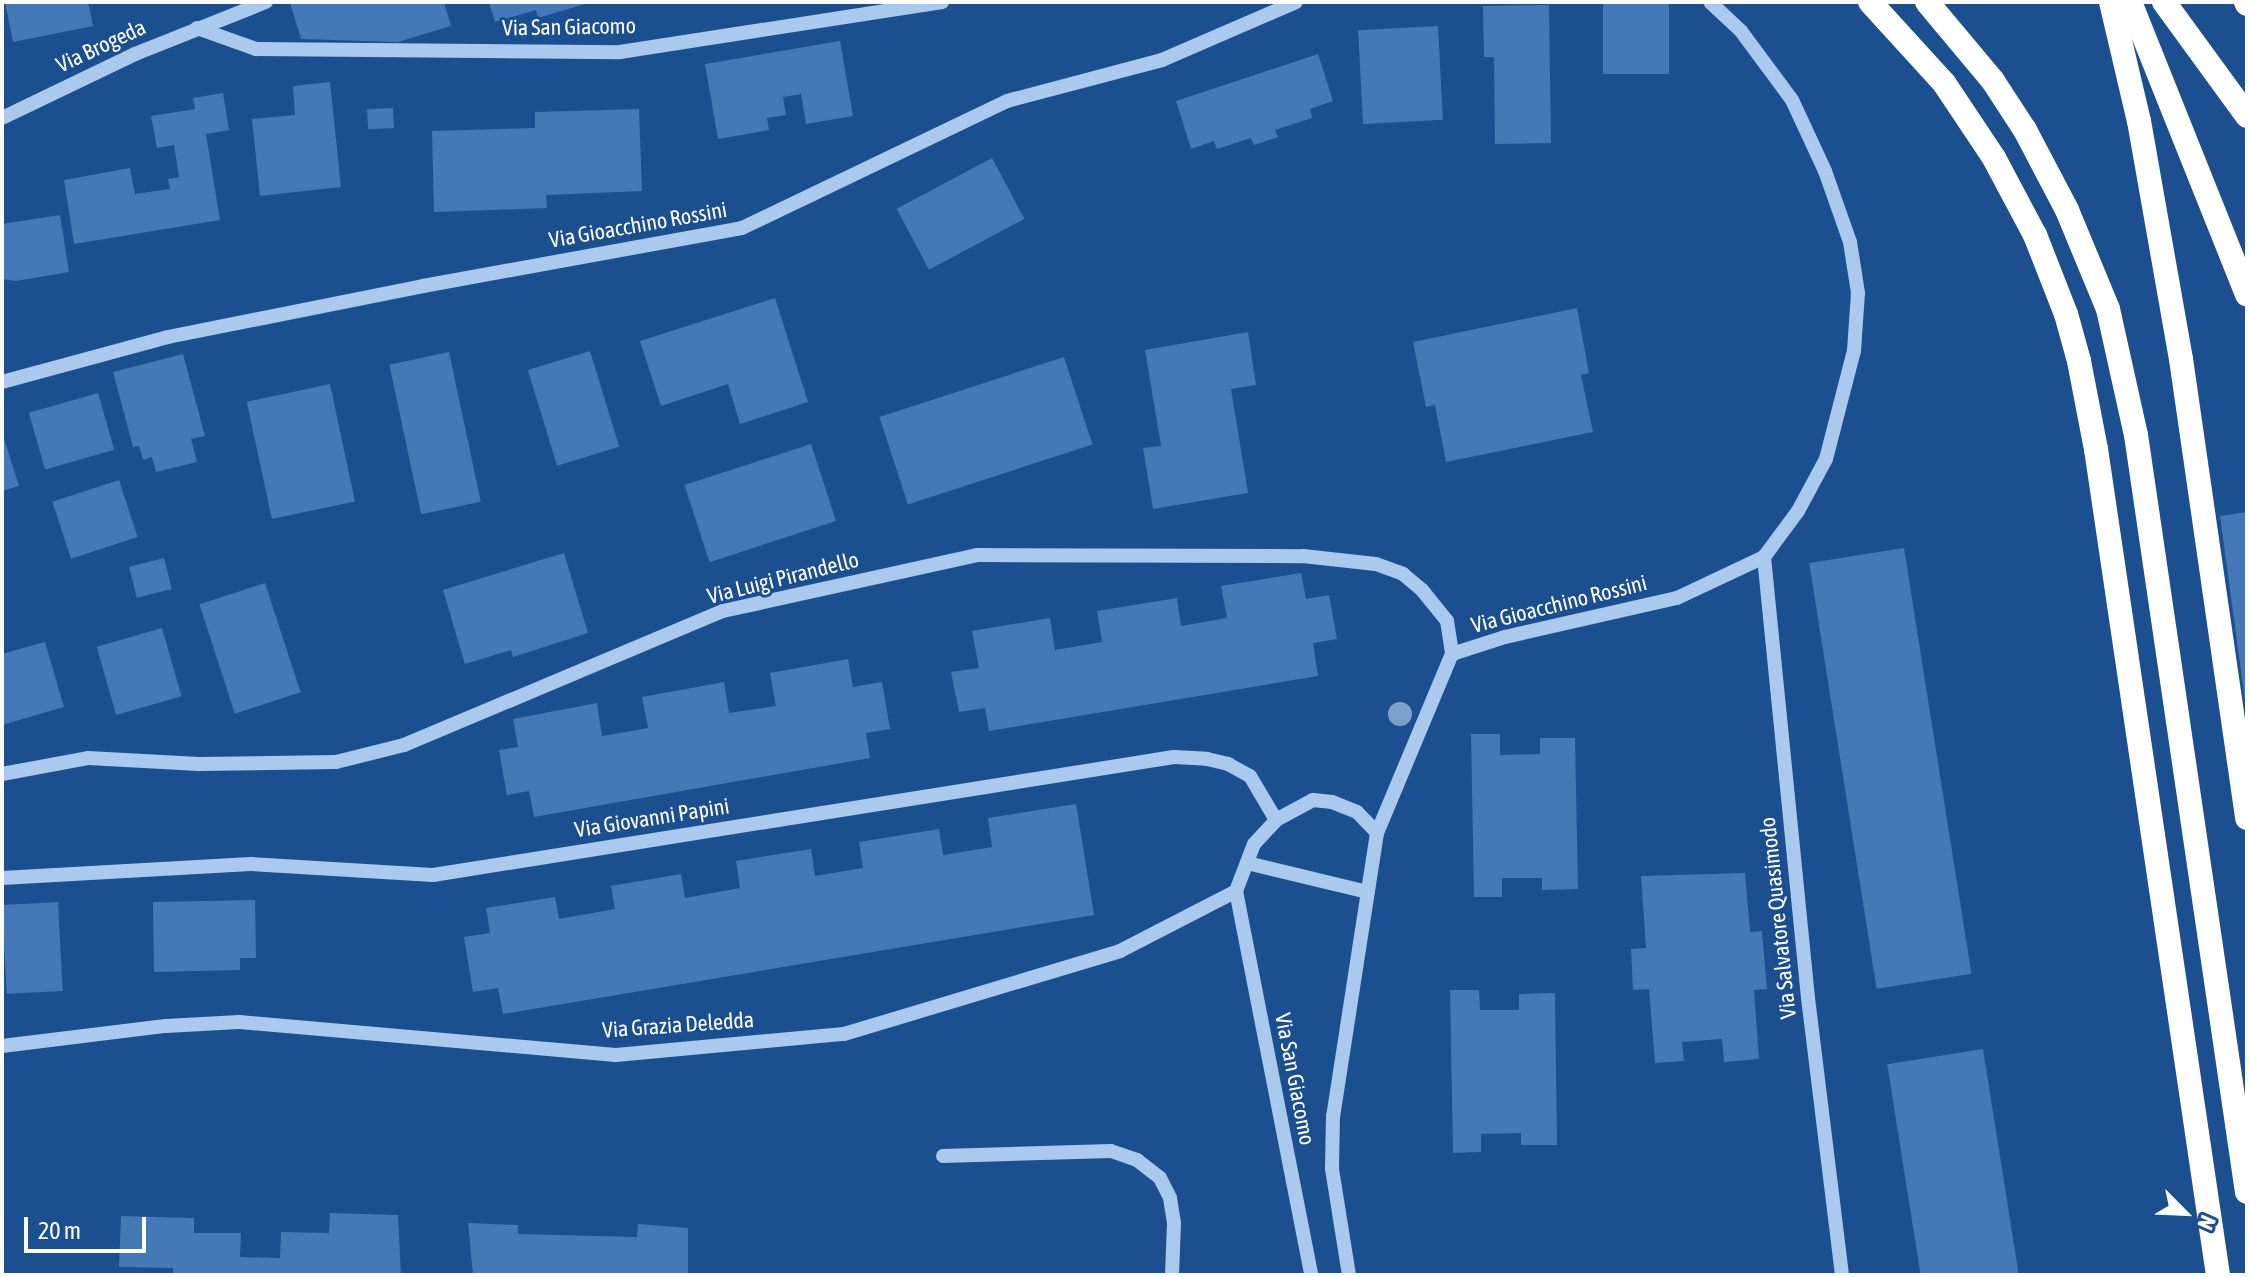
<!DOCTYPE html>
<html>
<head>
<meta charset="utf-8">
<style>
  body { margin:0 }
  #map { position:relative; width:2249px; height:1277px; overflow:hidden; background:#1b4f8f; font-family:"Asap Condensed",sans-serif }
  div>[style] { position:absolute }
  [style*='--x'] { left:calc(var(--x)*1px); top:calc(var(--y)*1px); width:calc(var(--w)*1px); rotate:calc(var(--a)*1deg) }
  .building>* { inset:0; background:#4478b7; transform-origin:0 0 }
  .minor>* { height:14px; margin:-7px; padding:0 7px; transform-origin:7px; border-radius:7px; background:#a9c9ee }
  .highway>* { height:24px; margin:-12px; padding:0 12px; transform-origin:12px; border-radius:12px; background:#fff }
  .trees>* { width:24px; height:24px; margin:-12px; border-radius:50%; background:#7ea0ca }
  span { translate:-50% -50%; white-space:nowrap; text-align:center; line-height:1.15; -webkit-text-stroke:6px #1b4f8f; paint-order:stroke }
  .street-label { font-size:22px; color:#fff }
  .frame { position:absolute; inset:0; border:4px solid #fff; pointer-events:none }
  .north { position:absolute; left:2145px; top:1173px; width:80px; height:80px; -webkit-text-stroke:6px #1b4f8f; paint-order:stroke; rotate:114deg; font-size:22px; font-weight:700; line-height:32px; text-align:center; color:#fff }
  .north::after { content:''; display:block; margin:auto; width:28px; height:36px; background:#fff; clip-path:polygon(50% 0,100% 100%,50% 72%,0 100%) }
  .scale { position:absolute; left:24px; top:1217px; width:122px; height:36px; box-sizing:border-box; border:4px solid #fff; border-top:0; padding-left:10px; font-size:24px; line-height:28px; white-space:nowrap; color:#fff; -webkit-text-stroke:6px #1b4f8f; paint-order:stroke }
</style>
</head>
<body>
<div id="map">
  <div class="building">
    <i style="clip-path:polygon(5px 2px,88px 2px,93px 26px,13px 42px)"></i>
    <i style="clip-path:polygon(293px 2px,444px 2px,451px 26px,398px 42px,301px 39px,290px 3px)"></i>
    <i style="clip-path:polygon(489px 2px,588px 2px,588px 3px,538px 18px,536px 10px,495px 22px)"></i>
    <i style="left:1603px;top:2px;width:66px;height:72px"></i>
    <i style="clip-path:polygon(1549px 5px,1551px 143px,1495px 144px,1494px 57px,1484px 57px,1483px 6px)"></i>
    <i style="left:1438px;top:26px;width:94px;height:80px;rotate:87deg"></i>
    <i style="clip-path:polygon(840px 41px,853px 116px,806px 124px,801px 94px,783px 97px,786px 115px,767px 118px,769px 130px,718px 139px,705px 64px)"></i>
    <i style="clip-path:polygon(1318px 54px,1333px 101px,1310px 109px,1312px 118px,1275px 130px,1278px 137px,1254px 145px,1251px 138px,1217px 149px,1214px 141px,1191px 149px,1176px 101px)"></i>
    <i style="clip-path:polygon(330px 82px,341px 187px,260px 196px,252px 119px,295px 115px,293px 86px)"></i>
    <i style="clip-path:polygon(223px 93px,229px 130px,206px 134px,220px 220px,74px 244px,64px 180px,130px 168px,135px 194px,170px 189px,168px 179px,179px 177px,174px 145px,157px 148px,151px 116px,195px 109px,193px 98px)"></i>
    <i style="left:393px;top:108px;width:20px;height:26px;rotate:87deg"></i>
    <i style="clip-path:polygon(639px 109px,642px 191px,546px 195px,547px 208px,434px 212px,432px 131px,535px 128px,535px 112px)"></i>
    <i style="left:992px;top:158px;width:69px;height:108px;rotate:62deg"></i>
    <i style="clip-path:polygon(60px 215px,69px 272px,16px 281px,2px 279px,2px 224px)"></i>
    <i style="clip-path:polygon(775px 298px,808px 402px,740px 424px,728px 384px,661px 406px,640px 341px)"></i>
    <i style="clip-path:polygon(1577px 308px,1589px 373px,1581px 375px,1593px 432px,1446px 462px,1435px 405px,1426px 407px,1413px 342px)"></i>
    <i style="clip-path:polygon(1248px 332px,1256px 385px,1231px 389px,1248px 493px,1153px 509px,1143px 448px,1161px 446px,1145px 350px)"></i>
    <i style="left:590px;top:351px;width:100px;height:65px;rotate:73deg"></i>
    <i style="left:449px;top:352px;width:153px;height:61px;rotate:78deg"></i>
    <i style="clip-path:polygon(183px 354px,205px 436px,191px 439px,197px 462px,156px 472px,152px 457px,143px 460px,139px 446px,133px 447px,113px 372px)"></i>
    <i style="left:1064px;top:357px;width:92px;height:194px;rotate:72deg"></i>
    <i style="left:330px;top:384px;width:120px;height:85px;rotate:78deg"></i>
    <i style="left:98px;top:393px;width:59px;height:72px;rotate:74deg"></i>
    <i style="clip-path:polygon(2px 432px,19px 486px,2px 491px)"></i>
    <i style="left:811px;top:444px;width:81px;height:133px;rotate:72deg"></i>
    <i style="left:119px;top:480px;width:60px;height:70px;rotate:72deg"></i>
    <i style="clip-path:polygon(2247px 512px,2247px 701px,2245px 701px,2220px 516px)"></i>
    <i style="left:1904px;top:548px;width:431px;height:96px;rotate:81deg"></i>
    <i style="clip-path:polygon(564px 553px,588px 633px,513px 657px,511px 650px,465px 664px,443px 590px)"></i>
    <i style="left:164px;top:558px;width:32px;height:36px;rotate:76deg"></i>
    <i style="clip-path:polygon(1301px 573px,1306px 599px,1329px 595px,1337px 639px,1313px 643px,1318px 676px,989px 731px,985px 708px,959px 712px,951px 672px,979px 668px,972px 631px,1050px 618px,1055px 650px,1102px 642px,1097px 611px,1177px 598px,1181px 626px,1227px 618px,1221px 586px)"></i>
    <i style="left:265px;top:583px;width:115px;height:69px;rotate:72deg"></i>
    <i style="left:162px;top:628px;width:71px;height:68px;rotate:74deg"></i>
    <i style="clip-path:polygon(45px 642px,64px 707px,2px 725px,2px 654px)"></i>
    <i style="clip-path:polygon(848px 659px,853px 687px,882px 682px,890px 729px,866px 733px,870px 758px,534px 817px,529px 791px,507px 795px,499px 750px,518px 747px,513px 719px,597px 703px,602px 736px,648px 728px,642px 697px,724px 682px,729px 713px,776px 706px,770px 673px)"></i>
    <i style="clip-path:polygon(1471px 734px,1500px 734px,1500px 755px,1540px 754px,1540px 738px,1575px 738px,1578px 889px,1542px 890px,1542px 878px,1502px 878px,1502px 897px,1474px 897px)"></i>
    <i style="clip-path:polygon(1076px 804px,1094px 915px,503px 1014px,498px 988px,473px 992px,464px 937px,490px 933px,486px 908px,555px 897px,559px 919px,615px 909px,611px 886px,681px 874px,685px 898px,740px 888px,736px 861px,811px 849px,815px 876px,863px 868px,859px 842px,939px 829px,943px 855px,992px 847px,988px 818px)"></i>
    <i style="clip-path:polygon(1745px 873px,1750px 932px,1762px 931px,1767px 989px,1754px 990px,1759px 1059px,1724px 1062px,1722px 1039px,1682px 1042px,1684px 1061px,1655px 1063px,1649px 989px,1633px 990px,1631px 949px,1646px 948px,1641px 876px)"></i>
    <i style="clip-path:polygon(255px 900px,256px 958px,240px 958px,240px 970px,154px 972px,153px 902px)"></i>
    <i style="left:58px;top:902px;width:89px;height:56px;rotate:87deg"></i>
    <i style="clip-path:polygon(1450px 990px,1479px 990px,1480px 1010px,1519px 1010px,1519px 994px,1555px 993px,1557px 1145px,1521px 1145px,1521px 1133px,1481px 1134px,1481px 1152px,1453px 1153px)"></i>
    <i style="left:1983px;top:1049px;width:229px;height:97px;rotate:81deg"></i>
    <i style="clip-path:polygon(330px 1213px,398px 1215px,401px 1275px,173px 1275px,173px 1268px,119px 1267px,121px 1216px,194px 1218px,194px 1233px,241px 1233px,240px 1257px,280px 1258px,281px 1232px,329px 1233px)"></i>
    <i style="clip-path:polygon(468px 1223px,518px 1225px,518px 1234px,637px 1237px,638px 1224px,688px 1228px,688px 1275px,473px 1275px)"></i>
  </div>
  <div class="minor">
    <i style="--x:197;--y:28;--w:63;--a:19.6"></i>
    <i style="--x:256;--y:49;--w:364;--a:0.5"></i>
    <i style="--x:620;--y:52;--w:326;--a:-8.8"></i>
    <i style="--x:2;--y:118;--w:148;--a:-25.7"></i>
    <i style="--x:135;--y:54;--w:141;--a:-21.7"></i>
    <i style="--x:2;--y:382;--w:172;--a:-15.2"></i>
    <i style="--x:168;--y:337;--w:260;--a:-11.3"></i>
    <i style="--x:423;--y:286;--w:324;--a:-10.3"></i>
    <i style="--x:742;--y:228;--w:294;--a:-25.6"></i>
    <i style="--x:1007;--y:101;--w:160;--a:-14.8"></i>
    <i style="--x:1162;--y:60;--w:146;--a:-23.4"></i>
    <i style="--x:1764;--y:557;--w:443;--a:84.3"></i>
    <i style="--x:1808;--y:998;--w:279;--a:83"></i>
    <i style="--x:2;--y:774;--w:87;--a:-10.5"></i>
    <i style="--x:88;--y:758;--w:111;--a:3.1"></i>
    <i style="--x:199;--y:764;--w:137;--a:-0.8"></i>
    <i style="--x:336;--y:762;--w:70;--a:-14"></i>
    <i style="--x:404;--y:745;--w:346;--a:-22.8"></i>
    <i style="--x:723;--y:611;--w:260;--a:-12.4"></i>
    <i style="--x:977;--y:555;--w:326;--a:0.2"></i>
    <i style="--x:1303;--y:556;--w:73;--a:6.3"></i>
    <i style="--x:1376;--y:564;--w:29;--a:20"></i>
    <i style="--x:1403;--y:574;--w:25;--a:40"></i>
    <i style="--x:1422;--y:590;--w:40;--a:51"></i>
    <i style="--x:1447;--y:621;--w:33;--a:81"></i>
    <i style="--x:1377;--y:833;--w:194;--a:-67.3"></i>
    <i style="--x:1452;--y:654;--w:56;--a:-17.8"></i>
    <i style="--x:1505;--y:637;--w:176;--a:-12.8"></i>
    <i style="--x:1677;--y:598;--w:96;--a:-25.2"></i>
    <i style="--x:1764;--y:557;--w:57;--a:-53.5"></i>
    <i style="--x:1798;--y:511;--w:59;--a:-61.7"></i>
    <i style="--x:1826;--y:459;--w:112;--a:-75.5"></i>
    <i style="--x:1854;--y:351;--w:58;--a:-86.1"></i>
    <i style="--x:1858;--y:293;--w:52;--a:-98.9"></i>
    <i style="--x:1850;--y:242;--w:75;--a:-109.4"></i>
    <i style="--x:1825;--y:171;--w:78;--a:-114.9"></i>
    <i style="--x:1792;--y:100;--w:86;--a:-126.5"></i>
    <i style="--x:1741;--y:31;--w:42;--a:-136.9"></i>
    <i style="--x:1247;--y:863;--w:124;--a:13.5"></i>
    <i style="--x:2;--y:878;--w:249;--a:-3.2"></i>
    <i style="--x:251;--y:864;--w:182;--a:3.5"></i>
    <i style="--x:433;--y:875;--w:750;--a:-9.05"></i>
    <i style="--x:1174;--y:757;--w:33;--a:3"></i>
    <i style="--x:1207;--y:759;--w:22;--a:13"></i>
    <i style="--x:1228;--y:764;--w:25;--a:29"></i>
    <i style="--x:1250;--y:776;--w:51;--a:59.4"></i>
    <i style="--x:1236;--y:891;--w:50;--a:-69"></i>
    <i style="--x:1254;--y:844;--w:33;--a:-47"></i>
    <i style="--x:1276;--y:820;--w:42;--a:-28.4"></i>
    <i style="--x:1313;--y:800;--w:19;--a:6"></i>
    <i style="--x:1332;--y:802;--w:27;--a:22"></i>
    <i style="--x:1357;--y:812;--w:29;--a:46"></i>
    <i style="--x:1377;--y:833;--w:286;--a:98.8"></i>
    <i style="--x:1333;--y:1116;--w:53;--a:91.1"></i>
    <i style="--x:1332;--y:1169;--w:107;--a:80.9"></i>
    <i style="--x:1236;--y:891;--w:391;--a:78.9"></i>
    <i style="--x:2;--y:1046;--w:165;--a:-7"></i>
    <i style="--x:166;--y:1026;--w:73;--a:-3.1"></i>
    <i style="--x:239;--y:1022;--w:378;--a:5"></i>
    <i style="--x:616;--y:1055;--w:229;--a:-5.3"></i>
    <i style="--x:844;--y:1034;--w:288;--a:-16.7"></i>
    <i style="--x:1120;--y:951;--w:131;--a:-27.3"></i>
    <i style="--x:943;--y:1156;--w:168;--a:-1.7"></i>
    <i style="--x:1111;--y:1151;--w:28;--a:19"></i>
    <i style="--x:1137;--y:1160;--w:29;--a:38"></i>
    <i style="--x:1160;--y:1178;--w:22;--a:63"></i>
    <i style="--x:1170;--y:1198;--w:25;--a:81"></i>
    <i style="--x:1174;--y:1223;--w:52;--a:92.2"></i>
  </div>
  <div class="highway">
    <i style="--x:1870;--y:2;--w:110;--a:47.6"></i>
    <i style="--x:1944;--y:83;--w:90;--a:56.3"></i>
    <i style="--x:1994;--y:158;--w:87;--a:62"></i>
    <i style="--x:2035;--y:235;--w:85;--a:68.6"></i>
    <i style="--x:2066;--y:314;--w:49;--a:74.5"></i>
    <i style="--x:2079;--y:361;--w:90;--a:79.1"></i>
    <i style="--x:2096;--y:449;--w:835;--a:81.6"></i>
    <i style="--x:1927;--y:2;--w:103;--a:50.1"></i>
    <i style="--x:1993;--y:81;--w:59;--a:56.9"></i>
    <i style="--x:2025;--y:130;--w:90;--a:62.3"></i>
    <i style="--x:2067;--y:210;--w:107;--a:67.5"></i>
    <i style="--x:2108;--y:309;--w:129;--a:77.5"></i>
    <i style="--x:2136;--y:435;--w:765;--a:81.66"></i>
    <i style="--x:2111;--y:2;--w:122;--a:76.8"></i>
    <i style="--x:2139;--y:121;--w:242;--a:80"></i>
    <i style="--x:2181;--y:359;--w:464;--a:81.8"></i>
    <i style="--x:2130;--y:2;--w:315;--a:68.2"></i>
    <i style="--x:2164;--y:2;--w:141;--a:53.9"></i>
    <i style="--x:2246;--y:2;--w:2;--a:63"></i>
  </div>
  <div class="trees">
    <i style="left:1400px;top:714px"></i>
  </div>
  <div class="street-label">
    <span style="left:569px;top:27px;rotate:-1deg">Via San Giacomo</span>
    <span style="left:101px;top:46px;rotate:-25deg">Via Brogeda</span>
    <span style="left:638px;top:225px;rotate:-10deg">Via Gioacchino Rossini</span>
    <span style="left:783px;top:578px;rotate:-14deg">Via Luigi Pirandello</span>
    <span style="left:1559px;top:604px;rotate:-14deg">Via Gioacchino Rossini</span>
    <span style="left:652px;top:818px;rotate:-9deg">Via Giovanni Papini</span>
    <span style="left:1778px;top:918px;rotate:-96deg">Via Salvatore Quasimodo</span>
    <span style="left:678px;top:1025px;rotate:-4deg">Via Grazia Deledda</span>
    <span style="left:1295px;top:1079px;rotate:79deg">Via San Giacomo</span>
  </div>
  <div class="frame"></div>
  <div class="north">N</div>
  <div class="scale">20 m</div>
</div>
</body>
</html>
